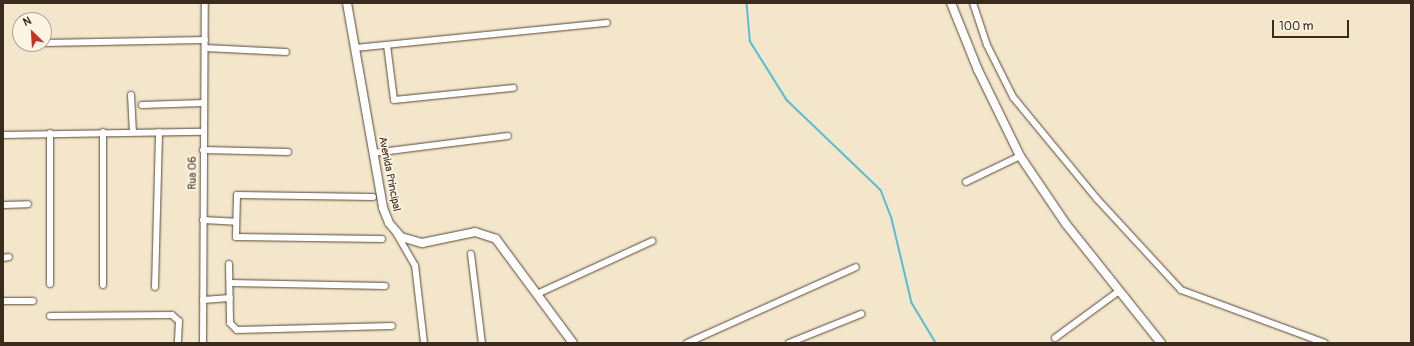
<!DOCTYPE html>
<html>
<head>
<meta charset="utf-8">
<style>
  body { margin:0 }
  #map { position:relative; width:1414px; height:346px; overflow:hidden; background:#f3e6ca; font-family:Pangolin,sans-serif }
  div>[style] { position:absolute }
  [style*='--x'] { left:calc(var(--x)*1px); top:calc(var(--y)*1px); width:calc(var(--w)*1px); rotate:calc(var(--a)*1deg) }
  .stream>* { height:1.5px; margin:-0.75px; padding:0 0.75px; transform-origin:0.75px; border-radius:0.75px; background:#57bfd5 }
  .roads { filter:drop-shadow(0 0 1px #574638) drop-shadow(0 0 1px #574638) }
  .minor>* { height:6px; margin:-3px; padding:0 3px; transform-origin:3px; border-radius:3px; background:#fff }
  .tertiary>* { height:8px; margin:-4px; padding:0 4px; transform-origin:4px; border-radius:4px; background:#fff }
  span { translate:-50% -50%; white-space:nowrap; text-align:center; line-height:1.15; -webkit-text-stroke:3.5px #fcf5e5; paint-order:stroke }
  .street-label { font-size:11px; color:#3b2a1e }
  .frame { position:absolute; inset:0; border:4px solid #3b2a1e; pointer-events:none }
  .north { position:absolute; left:12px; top:12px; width:40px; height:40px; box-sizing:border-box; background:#fcf5e5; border:1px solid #afa495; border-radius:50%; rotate:335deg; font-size:11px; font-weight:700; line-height:16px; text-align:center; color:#3b2a1e }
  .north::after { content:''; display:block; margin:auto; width:14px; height:18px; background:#c8321e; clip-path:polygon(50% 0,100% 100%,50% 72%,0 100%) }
  .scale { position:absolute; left:1272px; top:20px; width:77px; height:18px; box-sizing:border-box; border:2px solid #3b2a1e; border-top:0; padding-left:5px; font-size:12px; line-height:14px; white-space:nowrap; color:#3b2a1e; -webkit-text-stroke:3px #fcf5e5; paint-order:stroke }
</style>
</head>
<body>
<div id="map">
  <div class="stream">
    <i style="--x:747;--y:3;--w:38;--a:85"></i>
    <i style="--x:750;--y:41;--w:70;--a:57.9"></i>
    <i style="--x:787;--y:100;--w:130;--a:43.8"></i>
    <i style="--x:881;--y:190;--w:31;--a:69"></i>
    <i style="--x:892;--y:219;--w:86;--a:76.6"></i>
    <i style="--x:912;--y:303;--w:47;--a:59"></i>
  </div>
  <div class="roads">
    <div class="minor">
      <i style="--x:973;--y:3;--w:44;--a:71.6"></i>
      <i style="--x:987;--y:45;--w:58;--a:63.4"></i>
      <i style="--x:1013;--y:97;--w:132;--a:50.5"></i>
      <i style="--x:1097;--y:199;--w:124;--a:47.3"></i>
      <i style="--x:1181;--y:290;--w:153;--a:20.2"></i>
      <i style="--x:44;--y:43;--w:161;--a:-1.1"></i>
      <i style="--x:387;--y:45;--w:55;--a:82.7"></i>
      <i style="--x:394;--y:100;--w:120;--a:-5.8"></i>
      <i style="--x:205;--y:48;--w:81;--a:2.8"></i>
      <i style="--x:355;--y:48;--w:253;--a:-5.7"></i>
      <i style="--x:131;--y:95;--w:37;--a:87"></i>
      <i style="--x:142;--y:105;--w:62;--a:-1.8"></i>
      <i style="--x:50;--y:133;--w:151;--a:90"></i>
      <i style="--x:3;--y:135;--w:200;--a:-0.9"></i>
      <i style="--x:203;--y:150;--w:85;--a:1.3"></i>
      <i style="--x:373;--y:153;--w:136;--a:-7.2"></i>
      <i style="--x:966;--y:182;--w:60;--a:-25.7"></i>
      <i style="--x:373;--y:197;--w:136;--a:-179.2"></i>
      <i style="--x:237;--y:195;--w:42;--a:91.4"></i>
      <i style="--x:236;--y:237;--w:146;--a:0.8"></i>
      <i style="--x:3;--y:205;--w:25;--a:-2"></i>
      <i style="--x:203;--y:220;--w:33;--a:3"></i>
      <i style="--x:395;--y:231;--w:39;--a:60"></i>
      <i style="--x:415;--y:265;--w:79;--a:83.4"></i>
      <i style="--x:471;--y:254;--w:90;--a:83"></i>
      <i style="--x:3;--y:258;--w:6;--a:-9"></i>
      <i style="--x:229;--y:264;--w:59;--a:89"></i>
      <i style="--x:230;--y:323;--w:10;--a:45"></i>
      <i style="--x:237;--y:330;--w:155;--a:-1.5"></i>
      <i style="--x:230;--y:283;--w:155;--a:1.1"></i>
      <i style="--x:103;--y:285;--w:153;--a:-90"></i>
      <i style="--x:155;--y:287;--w:155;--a:-88.5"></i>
      <i style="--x:537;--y:294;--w:127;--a:-24.7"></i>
      <i style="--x:203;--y:300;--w:27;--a:-4"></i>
      <i style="--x:3;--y:301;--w:30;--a:0"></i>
      <i style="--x:50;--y:316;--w:122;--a:-0.5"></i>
      <i style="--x:172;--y:315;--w:9;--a:41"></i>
      <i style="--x:179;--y:321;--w:22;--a:93"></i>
      <i style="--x:1055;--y:338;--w:79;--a:-36.3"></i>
      <i style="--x:203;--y:343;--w:340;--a:-89.7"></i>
      <i style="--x:687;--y:343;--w:185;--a:-24.2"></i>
      <i style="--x:789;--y:343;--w:78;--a:-21.9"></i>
    </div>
    <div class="tertiary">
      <i style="--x:347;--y:3;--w:208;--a:80"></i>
      <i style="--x:383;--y:208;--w:16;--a:68"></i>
      <i style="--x:389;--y:223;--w:18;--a:49"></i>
      <i style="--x:401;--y:237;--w:22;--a:16"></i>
      <i style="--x:422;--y:243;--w:54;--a:-11.7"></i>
      <i style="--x:475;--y:232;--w:22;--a:18"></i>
      <i style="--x:496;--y:239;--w:129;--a:53.5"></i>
      <i style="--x:951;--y:3;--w:72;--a:68.1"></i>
      <i style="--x:978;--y:70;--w:96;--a:64"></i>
      <i style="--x:1020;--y:156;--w:82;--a:55.9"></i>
      <i style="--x:1066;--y:224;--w:152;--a:51.4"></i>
    </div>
  </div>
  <div class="street-label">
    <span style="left:193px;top:173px;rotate:-90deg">Rua 06</span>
    <span style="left:389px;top:174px;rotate:79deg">Avenida Principal</span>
  </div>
  <div class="frame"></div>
  <div class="north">N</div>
  <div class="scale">100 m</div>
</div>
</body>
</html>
